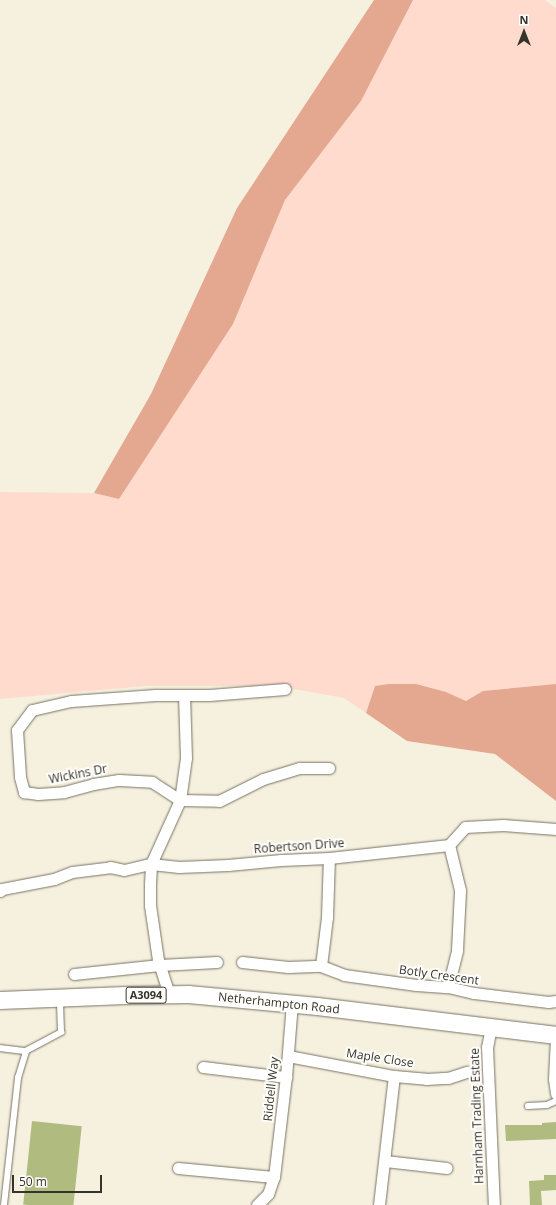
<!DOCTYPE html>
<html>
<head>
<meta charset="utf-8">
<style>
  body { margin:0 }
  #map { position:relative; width:556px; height:1205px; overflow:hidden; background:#f6f1df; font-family:"Open Sans",sans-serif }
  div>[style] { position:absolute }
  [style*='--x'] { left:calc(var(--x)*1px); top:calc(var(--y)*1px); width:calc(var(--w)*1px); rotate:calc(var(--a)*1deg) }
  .green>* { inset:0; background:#fedbcd }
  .forest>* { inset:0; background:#e4a78f }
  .building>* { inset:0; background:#b0bb80; transform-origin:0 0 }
  .roads { filter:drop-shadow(0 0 1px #777263) drop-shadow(0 0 1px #777263) }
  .service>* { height:5.5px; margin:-2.75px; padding:0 2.75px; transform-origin:2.75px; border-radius:2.75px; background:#fff }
  .minor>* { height:11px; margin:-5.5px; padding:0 5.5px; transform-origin:5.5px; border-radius:5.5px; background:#fff }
  .primary>* { height:17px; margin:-8.5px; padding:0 8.5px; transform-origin:8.5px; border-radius:8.5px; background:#fff }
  span { translate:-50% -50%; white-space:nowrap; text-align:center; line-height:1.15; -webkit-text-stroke:4px #fffefa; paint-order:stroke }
  .shield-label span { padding:1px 3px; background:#fffefa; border:1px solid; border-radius:3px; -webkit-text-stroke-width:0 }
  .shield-label { font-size:11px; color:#35332c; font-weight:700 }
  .street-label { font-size:12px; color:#35332c }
  .north { position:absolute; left:504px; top:12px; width:40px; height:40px; -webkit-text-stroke:3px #fffefa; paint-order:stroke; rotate:0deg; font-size:11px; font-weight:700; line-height:16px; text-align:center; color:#35332c }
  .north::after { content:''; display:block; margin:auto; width:14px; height:18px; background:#35332c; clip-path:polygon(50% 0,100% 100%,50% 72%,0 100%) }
  .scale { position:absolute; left:12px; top:1175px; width:90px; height:18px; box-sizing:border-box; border:2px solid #35332c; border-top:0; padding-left:5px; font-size:12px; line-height:14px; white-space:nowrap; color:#35332c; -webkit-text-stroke:3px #fffefa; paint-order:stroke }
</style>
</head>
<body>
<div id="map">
  <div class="green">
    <i style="clip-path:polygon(413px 0,545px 0,556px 8px,556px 684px,484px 691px,466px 701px,446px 692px,416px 684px,375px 686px,366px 713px,344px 698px,277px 686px,146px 686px,0 699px,0 492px,94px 493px,119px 499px,233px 324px,285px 200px,361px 101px)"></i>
  </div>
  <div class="forest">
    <i style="clip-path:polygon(374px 0,413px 0,361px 101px,285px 200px,233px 324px,119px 499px,94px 493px,151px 394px,237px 208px)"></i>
    <i style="clip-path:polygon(389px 684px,416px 684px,446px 692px,466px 701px,483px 691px,556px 684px,556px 801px,495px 754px,407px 741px,366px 713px,375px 686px)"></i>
  </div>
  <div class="building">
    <i style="left:32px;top:1121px;width:50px;height:84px;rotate:6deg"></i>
    <i style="clip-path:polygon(556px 1122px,556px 1139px,506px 1141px,505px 1125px,542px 1125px,542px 1123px)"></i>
    <i style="clip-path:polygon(544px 1175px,556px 1175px,556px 1190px,541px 1191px,542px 1205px,530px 1205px,529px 1181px,544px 1180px)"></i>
  </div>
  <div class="roads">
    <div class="service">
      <i style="--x:0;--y:1048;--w:26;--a:7"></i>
      <i style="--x:26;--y:1051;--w:40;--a:-28"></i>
      <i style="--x:61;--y:1032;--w:32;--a:-92"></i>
      <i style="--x:528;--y:1106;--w:19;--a:-3"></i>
      <i style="--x:547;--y:1105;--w:10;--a:-24"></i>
      <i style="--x:4;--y:1205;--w:128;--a:-83.7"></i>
      <i style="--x:18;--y:1078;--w:28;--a:-73"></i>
    </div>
    <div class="minor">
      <i style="--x:285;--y:689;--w:76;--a:175.5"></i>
      <i style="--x:209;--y:695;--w:54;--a:180"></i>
      <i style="--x:155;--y:695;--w:84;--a:175.9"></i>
      <i style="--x:71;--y:701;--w:40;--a:167"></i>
      <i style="--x:32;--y:710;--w:25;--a:127"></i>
      <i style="--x:17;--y:730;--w:47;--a:86.3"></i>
      <i style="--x:20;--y:777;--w:16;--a:75"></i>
      <i style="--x:24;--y:792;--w:14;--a:8"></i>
      <i style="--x:38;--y:794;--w:26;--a:-4"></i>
      <i style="--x:64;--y:792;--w:30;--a:-15"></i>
      <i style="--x:93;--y:784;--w:26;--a:-9"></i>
      <i style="--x:119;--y:780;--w:33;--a:3"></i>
      <i style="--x:152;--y:782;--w:33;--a:33"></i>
      <i style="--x:180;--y:800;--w:39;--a:1"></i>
      <i style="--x:219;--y:801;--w:49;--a:-26.6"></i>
      <i style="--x:263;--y:779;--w:38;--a:-17"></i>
      <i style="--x:299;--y:768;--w:30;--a:0"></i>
      <i style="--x:449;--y:845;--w:24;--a:-48"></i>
      <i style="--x:465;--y:827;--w:38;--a:-3"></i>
      <i style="--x:503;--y:825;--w:53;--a:4.3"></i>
      <i style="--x:0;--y:891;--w:3;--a:-45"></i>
      <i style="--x:2;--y:889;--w:53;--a:-10.9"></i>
      <i style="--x:54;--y:879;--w:19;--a:-21"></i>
      <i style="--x:72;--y:872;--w:38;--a:-7"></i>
      <i style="--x:110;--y:867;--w:14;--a:12"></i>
      <i style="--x:124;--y:870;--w:28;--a:-13"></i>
      <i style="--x:151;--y:864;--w:28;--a:6"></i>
      <i style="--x:179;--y:867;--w:49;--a:-2.3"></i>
      <i style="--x:228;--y:865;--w:53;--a:-5.4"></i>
      <i style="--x:281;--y:860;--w:48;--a:-2.4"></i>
      <i style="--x:329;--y:858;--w:121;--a:-6.2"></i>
      <i style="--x:242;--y:962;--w:46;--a:6.2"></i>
      <i style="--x:288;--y:967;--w:33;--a:-2"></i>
      <i style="--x:321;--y:966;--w:25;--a:21"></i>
      <i style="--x:344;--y:975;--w:73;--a:7.9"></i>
      <i style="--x:416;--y:985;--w:32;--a:4"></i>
      <i style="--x:448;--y:987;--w:27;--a:13"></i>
      <i style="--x:474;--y:993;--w:75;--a:6.9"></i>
      <i style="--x:548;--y:1002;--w:8;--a:-7"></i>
      <i style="--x:321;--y:966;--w:49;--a:-83"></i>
      <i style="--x:327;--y:917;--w:59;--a:-88.1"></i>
      <i style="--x:74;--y:974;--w:86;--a:-6"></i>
      <i style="--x:160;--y:965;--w:57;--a:-3"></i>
      <i style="--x:448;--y:987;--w:38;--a:-76"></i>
      <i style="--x:457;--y:950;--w:60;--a:-87.1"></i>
      <i style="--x:460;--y:890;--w:46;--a:-103.7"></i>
      <i style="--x:169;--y:994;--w:36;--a:-108"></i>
      <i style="--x:158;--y:960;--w:56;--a:-98.3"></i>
      <i style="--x:150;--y:905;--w:21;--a:-90"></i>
      <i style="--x:150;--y:884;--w:20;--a:-87"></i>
      <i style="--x:151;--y:864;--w:70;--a:-65.6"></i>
      <i style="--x:180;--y:800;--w:42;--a:-81.9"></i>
      <i style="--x:186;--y:758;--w:63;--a:-91.8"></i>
      <i style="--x:491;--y:1027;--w:20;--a:101"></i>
      <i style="--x:487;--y:1047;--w:158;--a:87.5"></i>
      <i style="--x:556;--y:1038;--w:41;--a:92.8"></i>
      <i style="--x:554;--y:1079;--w:15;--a:82"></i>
      <i style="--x:288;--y:1056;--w:108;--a:10.7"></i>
      <i style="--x:394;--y:1076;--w:32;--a:5"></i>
      <i style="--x:426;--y:1079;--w:22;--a:-3"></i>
      <i style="--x:448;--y:1078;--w:20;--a:-18"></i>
      <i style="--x:203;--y:1067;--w:84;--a:6.9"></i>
      <i style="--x:385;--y:1161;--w:62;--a:6.4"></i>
      <i style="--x:178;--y:1168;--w:96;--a:5.4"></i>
      <i style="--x:257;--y:1205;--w:16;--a:-45"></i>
      <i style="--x:268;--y:1194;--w:18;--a:-71"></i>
      <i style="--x:274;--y:1177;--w:101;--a:-83.2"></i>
      <i style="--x:286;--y:1077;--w:74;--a:-85.4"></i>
      <i style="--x:379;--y:1205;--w:130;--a:-83.4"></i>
    </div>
    <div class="primary">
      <i style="--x:0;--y:1000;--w:125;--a:-2.3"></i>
      <i style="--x:125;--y:995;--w:63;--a:-0.9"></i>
      <i style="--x:188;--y:994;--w:130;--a:5.3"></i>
      <i style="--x:317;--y:1006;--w:241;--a:6.9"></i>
    </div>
  </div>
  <div class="shield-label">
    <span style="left:146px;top:995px">A3094</span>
  </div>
  <div class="street-label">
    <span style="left:78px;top:774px;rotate:-11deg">Wickins Dr</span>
    <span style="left:299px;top:846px;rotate:-4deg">Robertson Drive</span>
    <span style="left:439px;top:975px;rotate:8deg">Botly Crescent</span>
    <span style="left:279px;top:1003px;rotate:6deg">Netherhampton Road</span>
    <span style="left:380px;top:1058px;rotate:9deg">Maple Close</span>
    <span style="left:271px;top:1089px;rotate:-84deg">Riddell Way</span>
    <span style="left:477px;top:1116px;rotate:-92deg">Harnham Trading Estate</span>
  </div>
  <div class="north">N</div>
  <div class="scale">50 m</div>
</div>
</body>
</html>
